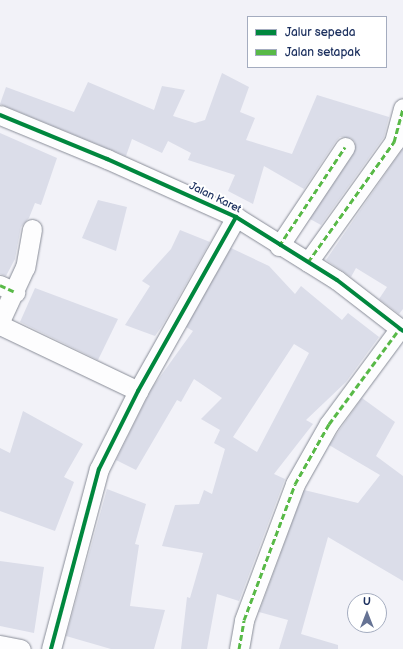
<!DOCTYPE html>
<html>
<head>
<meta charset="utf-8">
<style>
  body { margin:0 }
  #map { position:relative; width:403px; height:649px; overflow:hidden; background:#f2f2f8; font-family:"Balsamiq Sans",sans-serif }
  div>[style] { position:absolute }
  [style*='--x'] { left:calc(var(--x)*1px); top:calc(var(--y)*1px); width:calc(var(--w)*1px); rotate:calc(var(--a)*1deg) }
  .building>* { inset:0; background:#dbdde9 }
  .roads { filter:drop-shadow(0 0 1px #888c97) drop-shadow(0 0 1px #888c97) }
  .street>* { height:19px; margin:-9.5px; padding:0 9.5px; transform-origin:9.5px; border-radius:9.5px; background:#fdfdfe }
  .quiet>* { height:3px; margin-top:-1.5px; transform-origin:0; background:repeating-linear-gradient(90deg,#58b947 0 6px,transparent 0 9px) }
  .cycleway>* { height:4px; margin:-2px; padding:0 2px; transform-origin:2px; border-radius:2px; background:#00873e }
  span { translate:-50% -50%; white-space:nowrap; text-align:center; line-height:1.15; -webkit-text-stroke:4px #fff; paint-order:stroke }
  .street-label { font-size:11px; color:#1b2f5e }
  .legend { position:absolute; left:247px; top:16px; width:140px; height:52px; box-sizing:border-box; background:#fff; border:1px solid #a4acbf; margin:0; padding:5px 7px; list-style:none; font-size:12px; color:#1b2f5e }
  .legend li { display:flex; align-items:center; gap:8px; height:20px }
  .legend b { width:20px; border:1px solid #a4acbf }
  .north { position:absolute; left:347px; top:593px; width:40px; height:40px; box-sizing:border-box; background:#fff; border:1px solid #a4acbf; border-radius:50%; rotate:0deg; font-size:11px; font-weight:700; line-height:16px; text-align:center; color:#1b2f5e }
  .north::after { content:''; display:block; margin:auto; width:14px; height:18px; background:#667394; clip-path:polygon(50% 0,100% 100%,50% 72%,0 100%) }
</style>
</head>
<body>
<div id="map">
  <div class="building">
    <i style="clip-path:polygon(222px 73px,249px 87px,240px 112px,255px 118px,246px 140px,292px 154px,317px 95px,389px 117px,384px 137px,321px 225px,310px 219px,354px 153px,355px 142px,351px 138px,340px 137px,336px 141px,304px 189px,264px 166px,253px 204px,228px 191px,235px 175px,188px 160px,191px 153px,168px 141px,162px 153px,132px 139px,126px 156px,0 104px,6px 87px,74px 112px,88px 82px,154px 110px,162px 86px,185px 90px,173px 116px,195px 123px,205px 120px)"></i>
    <i style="clip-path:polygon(0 133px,57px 158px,41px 205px,35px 203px,29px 218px,21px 227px,15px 259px,6px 276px,0 274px)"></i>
    <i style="clip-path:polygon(403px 148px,403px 309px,399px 314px,379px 299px,387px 287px,356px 268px,351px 277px,326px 260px)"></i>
    <i style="clip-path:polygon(98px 200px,127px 207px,116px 251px,82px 238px)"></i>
    <i style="clip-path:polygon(180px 230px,210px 242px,162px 326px,155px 336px,125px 325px,150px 286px,142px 281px,171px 249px)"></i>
    <i style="clip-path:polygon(evenodd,231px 248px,269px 266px,295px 294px,301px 286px,342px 320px,348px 313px,379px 337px,346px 382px,306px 420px,313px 424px,274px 474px,285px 479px,239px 601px,217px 594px,207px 649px,181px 649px,187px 597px,190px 598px,203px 553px,162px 546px,175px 505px,199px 504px,204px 490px,212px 494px,225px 449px,214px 443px,220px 430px,201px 419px,222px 398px,194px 379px,181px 402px,177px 400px,136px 470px,116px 460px,152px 388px,193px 331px,186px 327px,231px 248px,294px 344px,309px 353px,257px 452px,233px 437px,294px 344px)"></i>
    <i style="clip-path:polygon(35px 288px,118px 319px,98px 360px,20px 322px)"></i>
    <i style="clip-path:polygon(362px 398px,395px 422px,376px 456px,403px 476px,403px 581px,328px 537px,301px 634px,338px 645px,338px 649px,279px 649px,288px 620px,259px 612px,304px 490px,358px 503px,380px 475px,329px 445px)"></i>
    <i style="clip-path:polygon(23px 411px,83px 444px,64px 477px,74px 482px,55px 531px,0 511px,0 448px,10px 453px)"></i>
    <i style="clip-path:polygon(107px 489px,146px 504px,135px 544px,139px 545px,130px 606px,165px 610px,154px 649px,111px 649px,66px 636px)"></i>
    <i style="clip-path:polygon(0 561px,44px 567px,34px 633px,0 626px)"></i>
  </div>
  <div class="roads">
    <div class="street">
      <i style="--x:0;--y:115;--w:116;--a:22.4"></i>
      <i style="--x:107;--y:159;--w:141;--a:24.2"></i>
      <i style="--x:236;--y:217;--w:119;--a:32"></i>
      <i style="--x:337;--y:280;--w:83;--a:37.7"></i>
      <i style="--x:32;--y:229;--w:39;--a:100"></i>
      <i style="--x:25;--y:267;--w:57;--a:114.8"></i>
      <i style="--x:1;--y:319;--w:7;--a:82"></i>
      <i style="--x:2;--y:326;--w:151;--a:25.5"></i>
      <i style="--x:279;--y:246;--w:119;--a:-56.3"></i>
      <i style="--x:308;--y:262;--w:148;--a:-54.4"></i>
      <i style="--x:394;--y:142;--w:35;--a:-75"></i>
      <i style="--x:0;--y:285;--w:17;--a:25"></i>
      <i style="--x:0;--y:645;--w:21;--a:11"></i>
      <i style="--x:51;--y:649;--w:186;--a:-75.1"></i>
      <i style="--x:99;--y:469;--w:87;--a:-63.4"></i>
      <i style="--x:138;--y:391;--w:200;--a:-60.6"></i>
      <i style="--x:239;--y:649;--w:29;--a:-80"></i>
      <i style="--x:244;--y:620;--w:145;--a:-69.4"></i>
      <i style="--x:295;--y:484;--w:69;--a:-60.5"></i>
      <i style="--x:329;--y:424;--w:119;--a:-53.5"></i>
    </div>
  </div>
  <div class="quiet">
    <i style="--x:279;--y:246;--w:119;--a:-56.3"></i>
    <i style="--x:308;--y:262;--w:148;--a:-54.4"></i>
    <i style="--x:394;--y:142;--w:35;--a:-75"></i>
    <i style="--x:0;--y:285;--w:17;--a:25"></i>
    <i style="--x:239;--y:649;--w:29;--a:-80"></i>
    <i style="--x:244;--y:620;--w:145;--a:-69.4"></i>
    <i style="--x:295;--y:484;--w:69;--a:-60.5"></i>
    <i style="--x:329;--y:424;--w:119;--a:-53.5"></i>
  </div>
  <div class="cycleway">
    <i style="--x:0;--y:115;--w:116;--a:22.4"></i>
    <i style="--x:107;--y:159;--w:141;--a:24.2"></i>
    <i style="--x:236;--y:217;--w:119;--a:32"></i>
    <i style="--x:337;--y:280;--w:83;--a:37.7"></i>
    <i style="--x:51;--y:649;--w:186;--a:-75.1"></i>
    <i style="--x:99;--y:469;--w:87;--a:-63.4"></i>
    <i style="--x:138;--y:391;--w:200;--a:-60.6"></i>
  </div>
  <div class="street-label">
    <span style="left:215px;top:198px;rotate:26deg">Jalan Karet</span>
  </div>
  <ul class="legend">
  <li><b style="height:5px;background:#00873e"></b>Jalur sepeda</li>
  <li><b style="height:5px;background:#58b947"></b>Jalan setapak</li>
  </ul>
  <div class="north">U</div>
</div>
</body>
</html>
